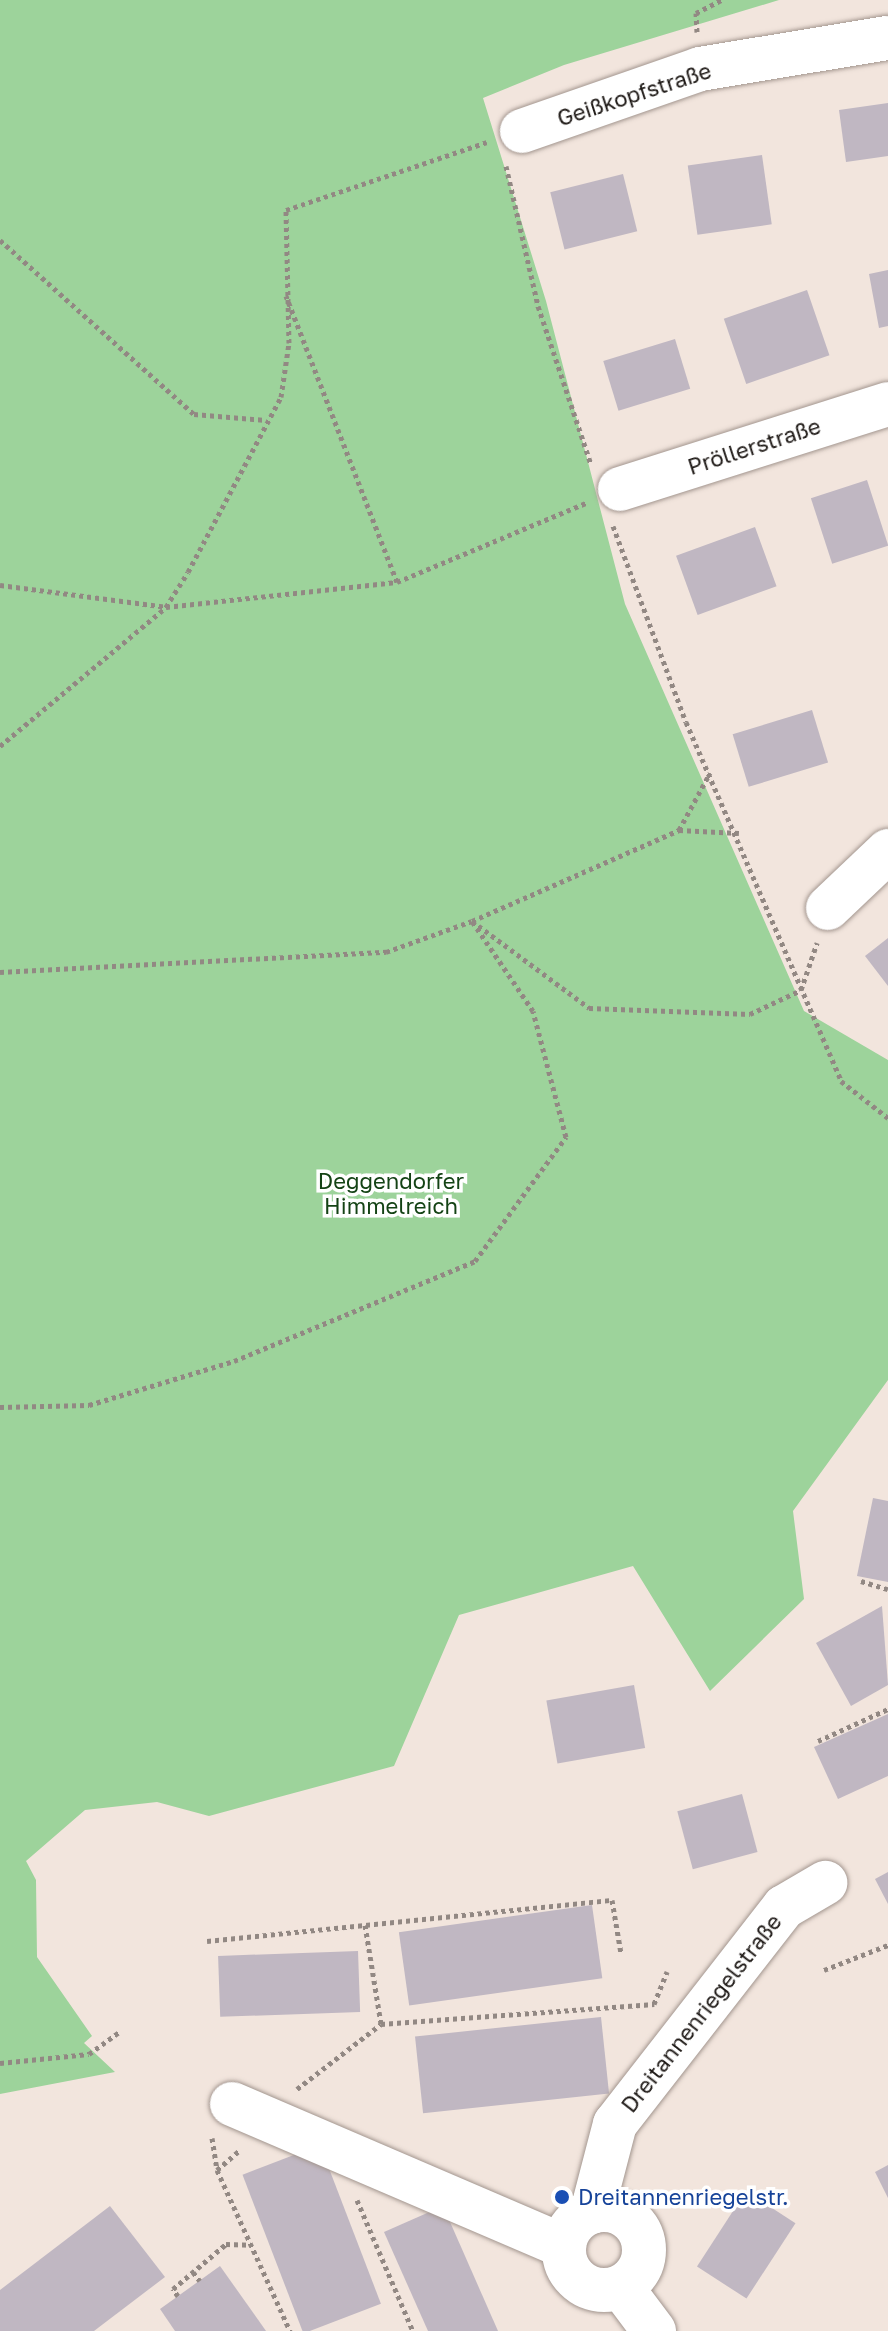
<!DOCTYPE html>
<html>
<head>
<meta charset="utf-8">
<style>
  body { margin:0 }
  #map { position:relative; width:888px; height:2331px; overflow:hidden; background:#f2e5dd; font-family:"Golos Text",sans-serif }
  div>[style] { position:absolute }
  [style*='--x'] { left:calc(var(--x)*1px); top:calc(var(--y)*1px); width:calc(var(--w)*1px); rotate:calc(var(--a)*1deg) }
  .green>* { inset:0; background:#9dd39b }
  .building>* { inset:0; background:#c0b7c2; transform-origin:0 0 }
  .path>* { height:5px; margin-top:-2.5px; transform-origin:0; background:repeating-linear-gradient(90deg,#928883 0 4px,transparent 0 8px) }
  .roads { filter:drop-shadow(0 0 2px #a3968f) drop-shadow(0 0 2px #a3968f) }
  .minor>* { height:44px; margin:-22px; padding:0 22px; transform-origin:22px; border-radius:22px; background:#fff }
  .minor>.ring { margin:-22px; padding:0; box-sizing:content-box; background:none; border:44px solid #fff; border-radius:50% }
  .dots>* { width:22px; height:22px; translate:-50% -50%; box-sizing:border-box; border:4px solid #fff; border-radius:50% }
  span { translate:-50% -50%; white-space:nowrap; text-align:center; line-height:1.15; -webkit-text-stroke:7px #fff; paint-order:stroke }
  .street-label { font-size:22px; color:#1d1815 }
  .park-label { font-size:22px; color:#144315 }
  .transit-label { font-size:22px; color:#164399 }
  .left { translate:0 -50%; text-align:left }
</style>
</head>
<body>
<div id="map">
  <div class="green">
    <i style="clip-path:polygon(0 0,779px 0,564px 65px,483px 98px,546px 301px,625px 604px,804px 1011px,888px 1060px,888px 1380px,793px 1511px,804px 1599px,710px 1691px,633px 1566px,459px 1615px,394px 1766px,209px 1816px,157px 1802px,85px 1810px,26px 1861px,36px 1880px,37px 1957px,92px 2036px,84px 2043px,115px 2072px,0 2094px)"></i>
  </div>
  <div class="building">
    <i style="clip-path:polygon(888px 103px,888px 156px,846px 162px,839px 110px)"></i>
    <i style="left:762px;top:155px;width:70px;height:75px;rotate:82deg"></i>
    <i style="left:623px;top:174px;width:59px;height:75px;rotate:76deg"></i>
    <i style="clip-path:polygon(888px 270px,888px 326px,879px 328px,869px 274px)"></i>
    <i style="left:807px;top:290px;width:69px;height:88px;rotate:71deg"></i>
    <i style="left:675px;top:339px;width:52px;height:75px;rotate:73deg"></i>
    <i style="left:867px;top:480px;width:69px;height:59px;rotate:72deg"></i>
    <i style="left:755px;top:527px;width:63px;height:84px;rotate:70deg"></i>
    <i style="left:812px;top:710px;width:55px;height:83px;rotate:73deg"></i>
    <i style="clip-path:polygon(888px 938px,888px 986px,865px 956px)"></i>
    <i style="clip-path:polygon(873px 1498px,888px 1501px,888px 1582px,857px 1576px)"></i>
    <i style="clip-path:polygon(882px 1606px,888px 1685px,851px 1706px,816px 1643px)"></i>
    <i style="left:634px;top:1685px;width:64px;height:89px;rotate:80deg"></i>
    <i style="clip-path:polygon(888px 1714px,888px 1776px,838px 1799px,814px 1747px)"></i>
    <i style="left:742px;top:1794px;width:60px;height:67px;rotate:75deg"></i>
    <i style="clip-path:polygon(888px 1872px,888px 1904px,875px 1879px)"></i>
    <i style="left:592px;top:1905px;width:74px;height:195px;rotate:82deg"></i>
    <i style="left:358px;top:1951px;width:61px;height:140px;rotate:88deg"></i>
    <i style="left:601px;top:2017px;width:77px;height:187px;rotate:84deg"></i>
    <i style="left:320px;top:2145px;width:170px;height:83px;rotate:69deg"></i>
    <i style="clip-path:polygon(888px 2165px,888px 2198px,875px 2172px)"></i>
    <i style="left:746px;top:2191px;width:59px;height:90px;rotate:33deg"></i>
    <i style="clip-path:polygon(110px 2206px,165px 2277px,94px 2331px,0 2331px,0 2290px)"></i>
    <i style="clip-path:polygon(443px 2206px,498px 2331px,428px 2331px,384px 2232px)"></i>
    <i style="clip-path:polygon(220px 2266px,259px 2321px,266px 2331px,175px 2331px,160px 2309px)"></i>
  </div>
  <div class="path">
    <i style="--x:697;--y:32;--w:19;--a:-93"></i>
    <i style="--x:696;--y:13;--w:29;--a:-27"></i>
    <i style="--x:506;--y:166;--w:144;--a:77.1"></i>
    <i style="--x:538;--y:306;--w:167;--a:71.5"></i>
    <i style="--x:0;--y:240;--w:261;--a:41.9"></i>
    <i style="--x:194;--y:414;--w:72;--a:4.8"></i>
    <i style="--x:613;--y:526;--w:209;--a:69.6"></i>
    <i style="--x:686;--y:722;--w:391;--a:66.6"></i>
    <i style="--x:841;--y:1081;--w:60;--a:38.2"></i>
    <i style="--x:397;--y:582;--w:205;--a:-22.7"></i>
    <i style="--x:0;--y:585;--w:167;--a:7.5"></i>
    <i style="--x:166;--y:607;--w:232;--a:-6.2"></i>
    <i style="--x:397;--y:582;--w:307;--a:-111.2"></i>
    <i style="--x:0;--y:746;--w:217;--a:-39.9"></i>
    <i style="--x:166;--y:607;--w:41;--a:-57.8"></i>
    <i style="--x:188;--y:572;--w:198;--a:-62"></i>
    <i style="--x:281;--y:397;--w:55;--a:-81.6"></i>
    <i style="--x:289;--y:343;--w:133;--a:-91.3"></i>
    <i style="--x:286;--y:210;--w:212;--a:-18.7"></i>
    <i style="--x:679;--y:830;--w:65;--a:-61.5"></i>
    <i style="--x:0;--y:972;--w:387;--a:-3"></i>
    <i style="--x:386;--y:952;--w:91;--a:-19.8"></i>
    <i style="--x:472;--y:921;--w:146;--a:36.6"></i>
    <i style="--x:589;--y:1008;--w:161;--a:2.1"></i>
    <i style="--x:750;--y:1014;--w:56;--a:-25.2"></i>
    <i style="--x:801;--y:990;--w:50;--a:-71.2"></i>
    <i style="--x:0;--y:1407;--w:89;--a:-1.3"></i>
    <i style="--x:89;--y:1405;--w:152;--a:-16.9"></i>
    <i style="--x:234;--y:1361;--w:261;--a:-22.5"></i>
    <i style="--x:475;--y:1261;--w:154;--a:-53.7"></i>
    <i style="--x:566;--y:1137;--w:130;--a:-104.7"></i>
    <i style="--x:533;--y:1011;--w:109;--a:-124.1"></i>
    <i style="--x:472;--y:921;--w:226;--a:-23.7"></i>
    <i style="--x:679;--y:830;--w:60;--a:2.9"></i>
    <i style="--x:861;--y:1581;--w:28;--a:17"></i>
    <i style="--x:818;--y:1741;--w:77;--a:-24.6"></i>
    <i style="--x:365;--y:1925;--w:100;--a:80.8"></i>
    <i style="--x:207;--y:1941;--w:407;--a:-5.8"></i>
    <i style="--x:612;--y:1900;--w:54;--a:80.4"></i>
    <i style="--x:824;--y:1970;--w:69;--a:-21.3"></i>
    <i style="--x:0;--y:2063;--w:89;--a:-5.8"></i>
    <i style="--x:89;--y:2054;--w:39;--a:-36"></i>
    <i style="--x:297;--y:2089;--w:106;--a:-37.7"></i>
    <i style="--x:381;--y:2024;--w:274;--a:-4.2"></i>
    <i style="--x:654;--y:2004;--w:35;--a:-68"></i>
    <i style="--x:212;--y:2138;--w:32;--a:81"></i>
    <i style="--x:217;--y:2170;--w:177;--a:65.6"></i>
    <i style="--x:217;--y:2170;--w:29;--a:-41"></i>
    <i style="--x:357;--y:2200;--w:142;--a:66.9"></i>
    <i style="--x:193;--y:2272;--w:11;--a:52"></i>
    <i style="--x:178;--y:2296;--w:9;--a:-126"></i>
    <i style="--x:173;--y:2289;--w:70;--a:-40.3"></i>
    <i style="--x:226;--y:2244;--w:25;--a:2"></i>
  </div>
  <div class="roads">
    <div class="minor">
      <i style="--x:522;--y:131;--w:188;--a:-19.2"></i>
      <i style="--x:700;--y:69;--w:191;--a:-9.4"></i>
      <i style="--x:620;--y:489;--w:281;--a:-17.6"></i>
      <i style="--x:828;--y:908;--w:83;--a:-43.5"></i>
      <i style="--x:232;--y:2104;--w:361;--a:23.2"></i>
      <i class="ring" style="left:564px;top:2210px;width:36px;height:36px"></i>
      <i style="--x:592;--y:2212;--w:91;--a:-75.4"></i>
      <i style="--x:615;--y:2124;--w:275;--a:-52.1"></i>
      <i style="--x:784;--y:1907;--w:48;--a:-30.3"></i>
      <i style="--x:621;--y:2287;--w:55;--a:53.1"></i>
    </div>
  </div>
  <div class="dots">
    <i style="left:562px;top:2197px;background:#1a4fb4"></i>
  </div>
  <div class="street-label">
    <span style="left:634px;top:94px;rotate:-18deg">Geißkopfstraße</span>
    <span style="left:754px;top:446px;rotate:-18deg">Pröllerstraße</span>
    <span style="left:701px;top:2013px;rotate:-52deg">Dreitannenriegelstraße</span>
  </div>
  <div class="park-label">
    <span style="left:391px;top:1193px">Deggendorfer<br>Himmelreich</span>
  </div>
  <div class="transit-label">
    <span class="left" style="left:578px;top:2197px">Dreitannenriegelstr.</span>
  </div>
</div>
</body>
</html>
